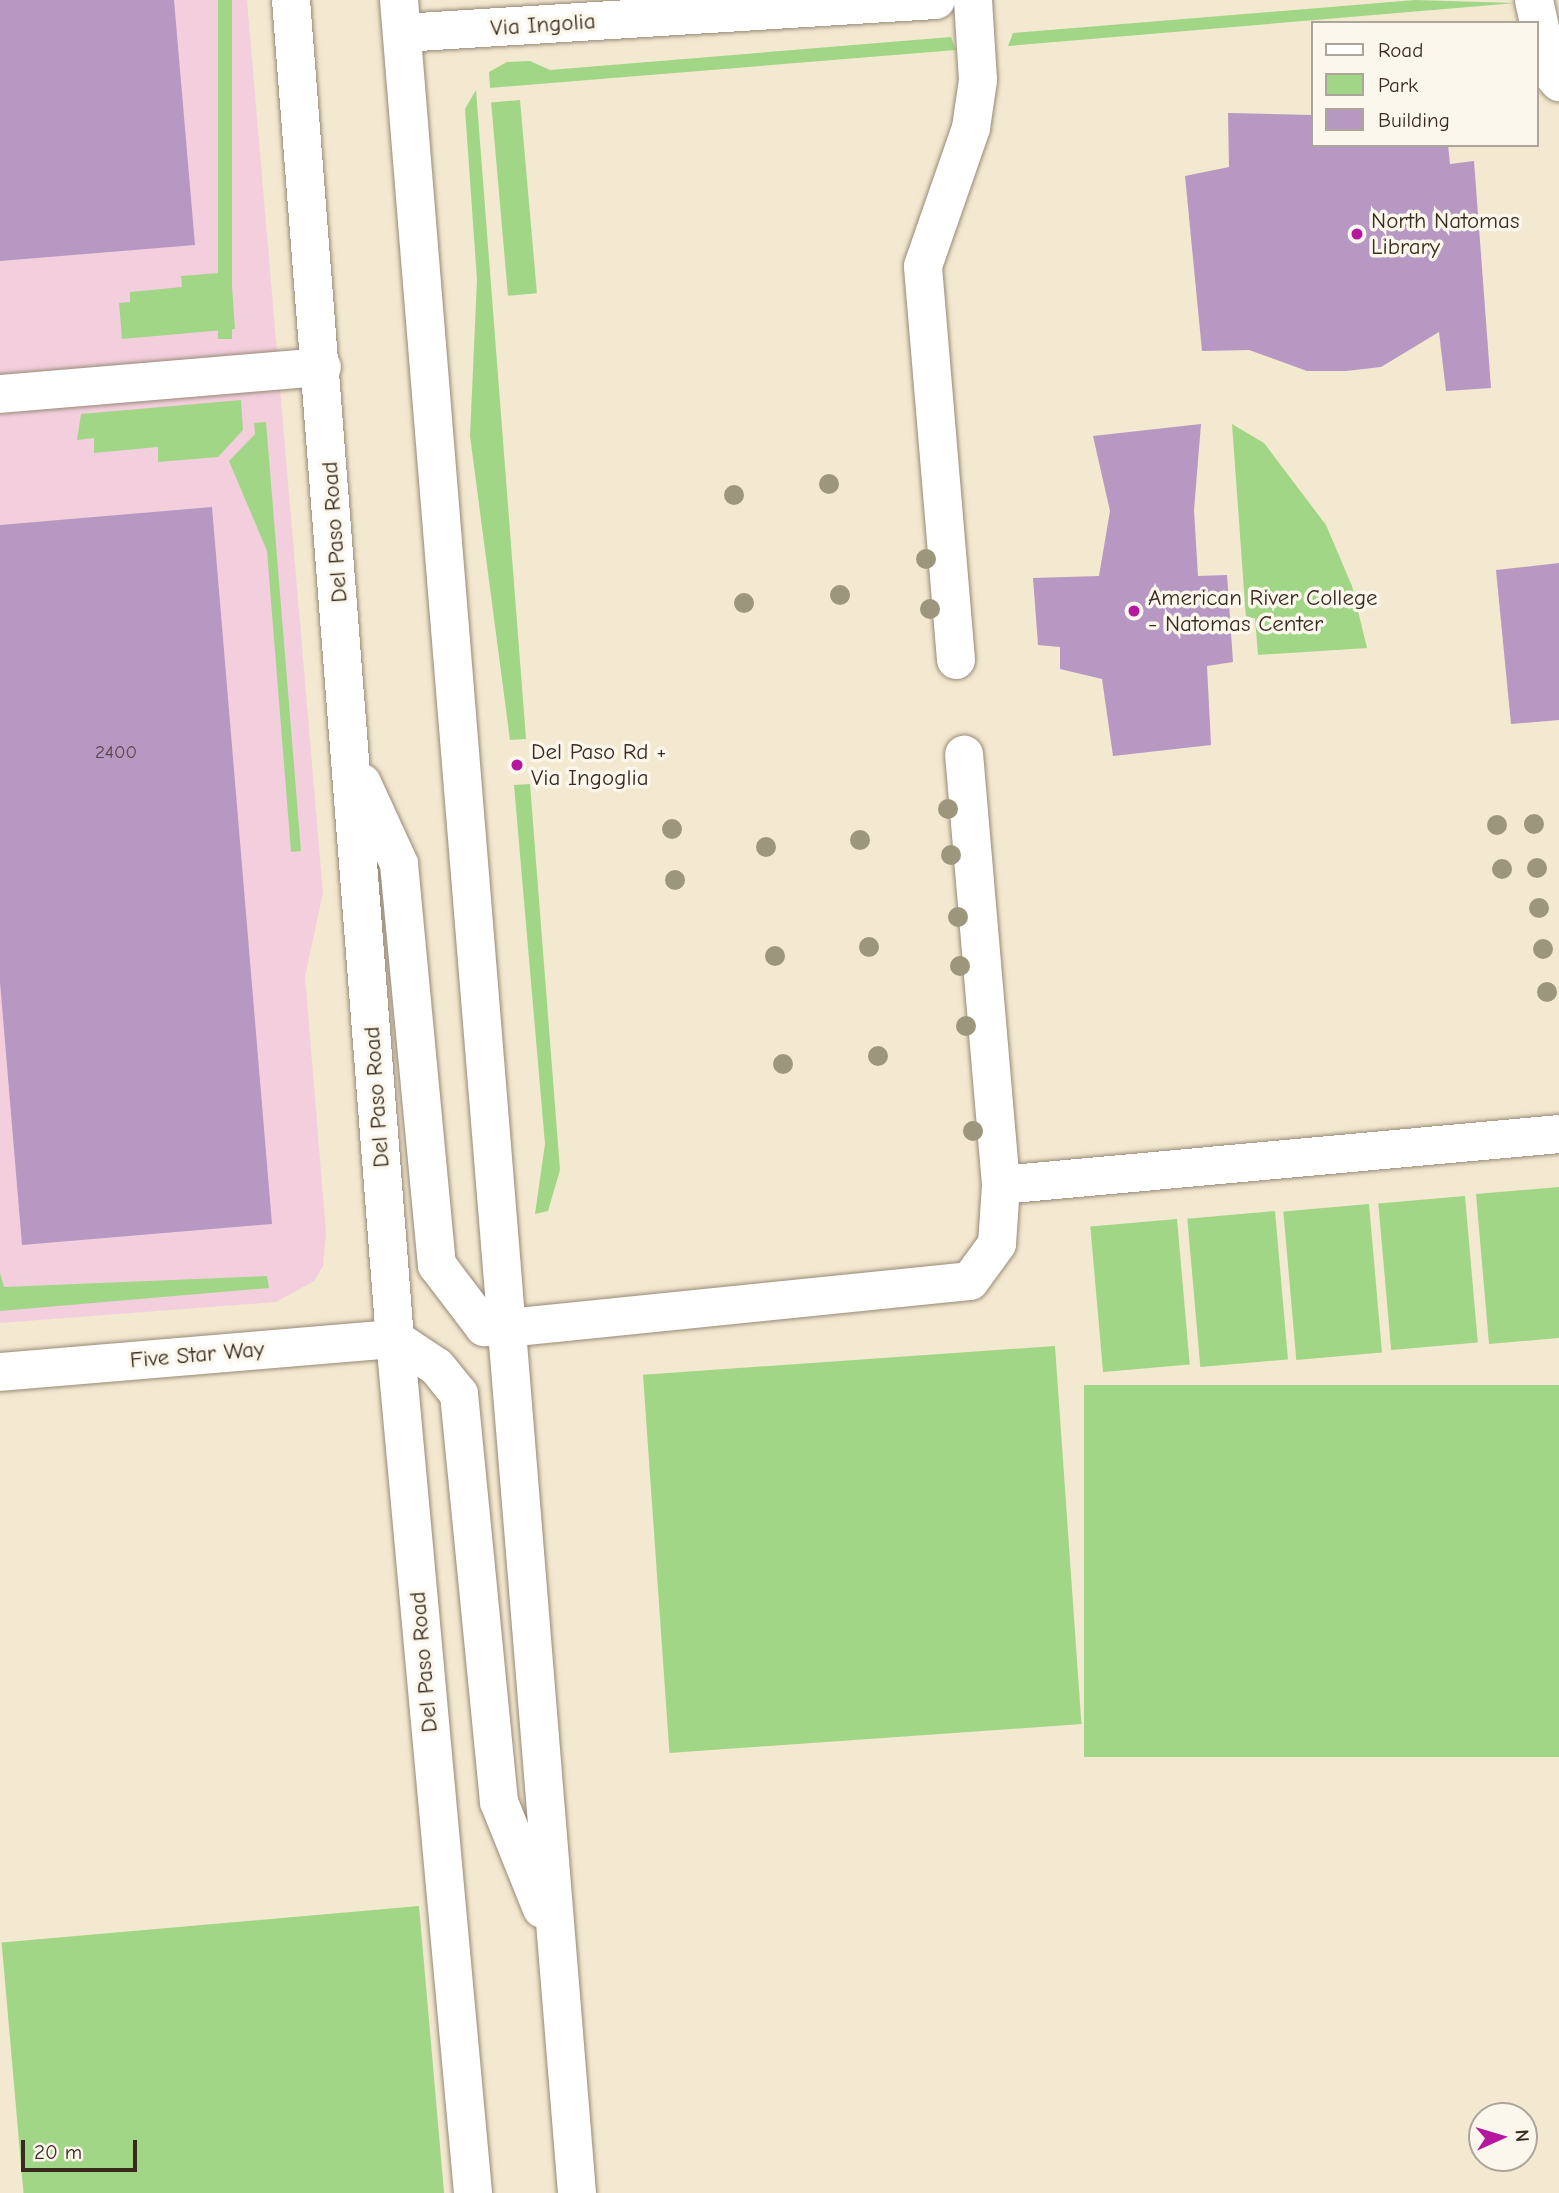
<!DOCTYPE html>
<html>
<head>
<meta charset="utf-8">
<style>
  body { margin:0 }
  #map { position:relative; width:1559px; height:2193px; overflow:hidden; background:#f3e8d0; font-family:"Comic Neue",sans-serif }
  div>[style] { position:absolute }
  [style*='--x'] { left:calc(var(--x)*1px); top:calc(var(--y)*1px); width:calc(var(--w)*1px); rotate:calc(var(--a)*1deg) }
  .built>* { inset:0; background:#f3cfde }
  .green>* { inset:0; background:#a1d687; transform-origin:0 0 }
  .building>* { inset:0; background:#b698c2 }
  .roads { filter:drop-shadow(0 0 2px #978977) drop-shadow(0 0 2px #978977) }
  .minor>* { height:38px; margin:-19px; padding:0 19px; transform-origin:19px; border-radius:19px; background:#fff }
  .major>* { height:38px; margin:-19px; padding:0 19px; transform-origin:19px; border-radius:19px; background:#fff }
  .trees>* { width:20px; height:20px; margin:-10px; border-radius:50%; background:#9c977c }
  .dots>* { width:19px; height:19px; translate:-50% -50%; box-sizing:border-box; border:4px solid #fbf7ec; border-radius:50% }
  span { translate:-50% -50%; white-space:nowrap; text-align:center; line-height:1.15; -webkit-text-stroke:7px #fbf7ec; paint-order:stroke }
  .number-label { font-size:19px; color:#5a4647 }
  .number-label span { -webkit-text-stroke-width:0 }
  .street-label { font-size:23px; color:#3b2a1e }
  .poi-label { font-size:23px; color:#3b2a1e }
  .left { translate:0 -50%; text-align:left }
  .legend { position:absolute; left:1311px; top:21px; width:228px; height:126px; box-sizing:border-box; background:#fbf7ec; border:2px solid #aea59a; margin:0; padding:9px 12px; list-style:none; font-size:21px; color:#3b2a1e }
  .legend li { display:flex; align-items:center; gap:14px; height:35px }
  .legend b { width:35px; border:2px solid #aea59a }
  .north { position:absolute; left:1468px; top:2102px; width:70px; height:70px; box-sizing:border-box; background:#fbf7ec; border:2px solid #aea59a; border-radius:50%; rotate:86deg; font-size:19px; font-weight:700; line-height:28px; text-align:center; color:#3b2a1e }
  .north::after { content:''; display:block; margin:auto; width:24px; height:32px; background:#b5179e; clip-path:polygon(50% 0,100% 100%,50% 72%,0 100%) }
  .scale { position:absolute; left:21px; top:2140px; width:116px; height:32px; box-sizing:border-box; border:4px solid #3b2a1e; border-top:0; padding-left:9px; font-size:21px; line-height:24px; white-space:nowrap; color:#3b2a1e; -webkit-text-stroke:5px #fbf7ec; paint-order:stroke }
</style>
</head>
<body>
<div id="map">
  <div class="built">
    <i style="clip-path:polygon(0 0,247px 0,323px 893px,305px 976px,326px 1233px,323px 1266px,314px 1281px,276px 1302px,0 1323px)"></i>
  </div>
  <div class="green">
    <i style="left:218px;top:0;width:14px;height:339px"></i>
    <i style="clip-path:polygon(1415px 0,1516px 3px,1008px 46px,1013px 33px)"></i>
    <i style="clip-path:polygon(951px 37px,956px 50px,490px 88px,489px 72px,507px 62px,530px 61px,550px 70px)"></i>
    <i style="clip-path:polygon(476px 90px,526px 739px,510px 740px,470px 436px,477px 280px,465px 109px)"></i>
    <i style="left:520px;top:100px;width:194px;height:29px;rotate:85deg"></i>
    <i style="clip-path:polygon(231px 272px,235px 329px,122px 339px,119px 303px,130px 302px,130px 292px,182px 287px,181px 276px)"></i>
    <i style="clip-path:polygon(241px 400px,243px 430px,218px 457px,158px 462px,158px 447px,94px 453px,94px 438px,77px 440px,81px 414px)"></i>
    <i style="clip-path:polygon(266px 422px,301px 851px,291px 852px,267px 551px,229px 461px,255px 434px,254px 423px)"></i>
    <i style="clip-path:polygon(1232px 424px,1264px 443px,1326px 525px,1352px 586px,1367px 648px,1258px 655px,1255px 618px,1246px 618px)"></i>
    <i style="clip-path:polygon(530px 784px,560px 1170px,548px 1211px,535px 1214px,545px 1144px,514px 785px)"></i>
    <i style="clip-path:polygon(1559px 1187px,1559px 1338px,1489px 1344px,1476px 1194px)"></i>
    <i style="left:1465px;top:1196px;width:147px;height:87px;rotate:85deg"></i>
    <i style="left:1369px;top:1204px;width:149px;height:86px;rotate:85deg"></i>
    <i style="left:1275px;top:1211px;width:149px;height:88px;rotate:85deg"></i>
    <i style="left:1177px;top:1219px;width:146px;height:87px;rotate:85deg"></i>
    <i style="clip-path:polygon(0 1273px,4px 1287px,267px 1276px,269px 1288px,0 1311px)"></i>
    <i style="left:1055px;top:1346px;width:379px;height:413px;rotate:86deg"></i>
    <i style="left:1559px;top:1385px;width:372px;height:475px;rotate:90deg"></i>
    <i style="left:419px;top:1906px;width:288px;height:419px;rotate:85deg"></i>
  </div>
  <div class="building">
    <i style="clip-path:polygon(0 0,174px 0,195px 245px,0 261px)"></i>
    <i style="clip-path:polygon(1228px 113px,1312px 115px,1312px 145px,1448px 145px,1450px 164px,1474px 161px,1491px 388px,1446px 391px,1439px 332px,1381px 367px,1346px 371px,1307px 371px,1249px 350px,1202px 351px,1185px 176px,1229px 167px)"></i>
    <i style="clip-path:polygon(1201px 424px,1194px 510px,1198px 576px,1227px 575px,1233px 662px,1207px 666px,1211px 745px,1113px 756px,1102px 679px,1060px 669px,1060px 647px,1038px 645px,1033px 578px,1099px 576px,1110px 511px,1093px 436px)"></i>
    <i style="clip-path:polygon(212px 507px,272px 1224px,22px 1245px,0 982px,0 525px)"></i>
    <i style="clip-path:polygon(1559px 563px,1559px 720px,1511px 724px,1496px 570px)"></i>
  </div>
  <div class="roads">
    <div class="minor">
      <i style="--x:1534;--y:0;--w:72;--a:77.9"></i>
      <i style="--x:1549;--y:70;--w:16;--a:50"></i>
      <i style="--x:402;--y:33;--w:535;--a:-3.54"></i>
      <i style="--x:0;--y:394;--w:323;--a:-4.8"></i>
      <i style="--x:956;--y:660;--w:395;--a:-94.8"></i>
      <i style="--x:923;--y:266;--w:146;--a:-70.8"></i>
      <i style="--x:971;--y:128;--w:49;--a:-81.7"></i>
      <i style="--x:978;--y:80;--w:80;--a:-93.6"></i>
      <i style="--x:1001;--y:1185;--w:560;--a:-5.22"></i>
      <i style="--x:508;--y:1328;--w:464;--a:-5.8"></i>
      <i style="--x:970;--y:1281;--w:46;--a:-53.9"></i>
      <i style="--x:997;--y:1244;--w:59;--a:-86.1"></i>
      <i style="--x:1001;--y:1185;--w:432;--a:-94.9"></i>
      <i style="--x:0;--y:1372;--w:396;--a:-4.8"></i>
    </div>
    <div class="major">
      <i style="--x:291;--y:0;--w:1343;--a:85.56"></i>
      <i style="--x:395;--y:1339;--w:858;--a:84.78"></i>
      <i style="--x:399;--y:0;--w:2200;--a:85.36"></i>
      <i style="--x:362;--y:783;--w:89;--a:65.4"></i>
      <i style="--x:399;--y:864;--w:403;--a:84.6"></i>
      <i style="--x:437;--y:1265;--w:78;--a:52.8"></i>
      <i style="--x:484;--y:1327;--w:24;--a:2"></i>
      <i style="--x:395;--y:1339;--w:50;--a:33.7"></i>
      <i style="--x:437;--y:1367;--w:35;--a:51"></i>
      <i style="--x:459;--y:1394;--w:410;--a:84.4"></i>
      <i style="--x:499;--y:1802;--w:115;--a:68.1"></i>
    </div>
  </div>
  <div class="trees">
    <i style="left:829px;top:484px"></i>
    <i style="left:734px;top:495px"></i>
    <i style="left:926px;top:559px"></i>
    <i style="left:840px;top:595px"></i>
    <i style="left:744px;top:603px"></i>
    <i style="left:930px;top:609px"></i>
    <i style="left:948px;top:809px"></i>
    <i style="left:1534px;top:824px"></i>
    <i style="left:1497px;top:825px"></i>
    <i style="left:672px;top:829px"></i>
    <i style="left:860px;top:840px"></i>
    <i style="left:766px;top:847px"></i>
    <i style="left:951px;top:855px"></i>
    <i style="left:1537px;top:868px"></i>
    <i style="left:1502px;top:869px"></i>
    <i style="left:675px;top:880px"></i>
    <i style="left:1539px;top:908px"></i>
    <i style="left:958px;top:917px"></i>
    <i style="left:869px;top:947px"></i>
    <i style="left:1543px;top:949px"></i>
    <i style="left:775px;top:956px"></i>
    <i style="left:960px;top:966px"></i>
    <i style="left:1547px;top:992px"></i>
    <i style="left:966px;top:1026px"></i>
    <i style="left:878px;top:1056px"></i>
    <i style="left:783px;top:1064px"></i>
    <i style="left:973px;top:1131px"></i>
  </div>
  <div class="dots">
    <i style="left:1357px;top:234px;background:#b5179e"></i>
    <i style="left:1134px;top:611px;background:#b5179e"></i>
    <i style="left:517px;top:765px;background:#b5179e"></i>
  </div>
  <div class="number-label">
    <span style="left:116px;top:753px">2400</span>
  </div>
  <div class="street-label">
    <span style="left:543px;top:25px;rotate:-4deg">Via Ingolia</span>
    <span style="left:335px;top:532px;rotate:-94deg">Del Paso Road</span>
    <span style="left:377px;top:1097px;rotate:-94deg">Del Paso Road</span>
    <span style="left:197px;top:1355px;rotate:-5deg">Five Star Way</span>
    <span style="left:424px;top:1662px;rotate:-95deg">Del Paso Road</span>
  </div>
  <div class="poi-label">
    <span class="left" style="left:1371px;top:234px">North Natomas<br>Library</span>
    <span class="left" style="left:1148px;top:611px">American River College<br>- Natomas Center</span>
    <span class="left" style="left:531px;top:765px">Del Paso Rd +<br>Via Ingoglia</span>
  </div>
  <ul class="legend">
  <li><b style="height:9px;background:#fff"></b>Road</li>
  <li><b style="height:19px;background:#a1d687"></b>Park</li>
  <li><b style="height:19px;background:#b698c2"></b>Building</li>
  </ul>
  <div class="north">N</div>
  <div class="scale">20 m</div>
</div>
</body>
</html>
